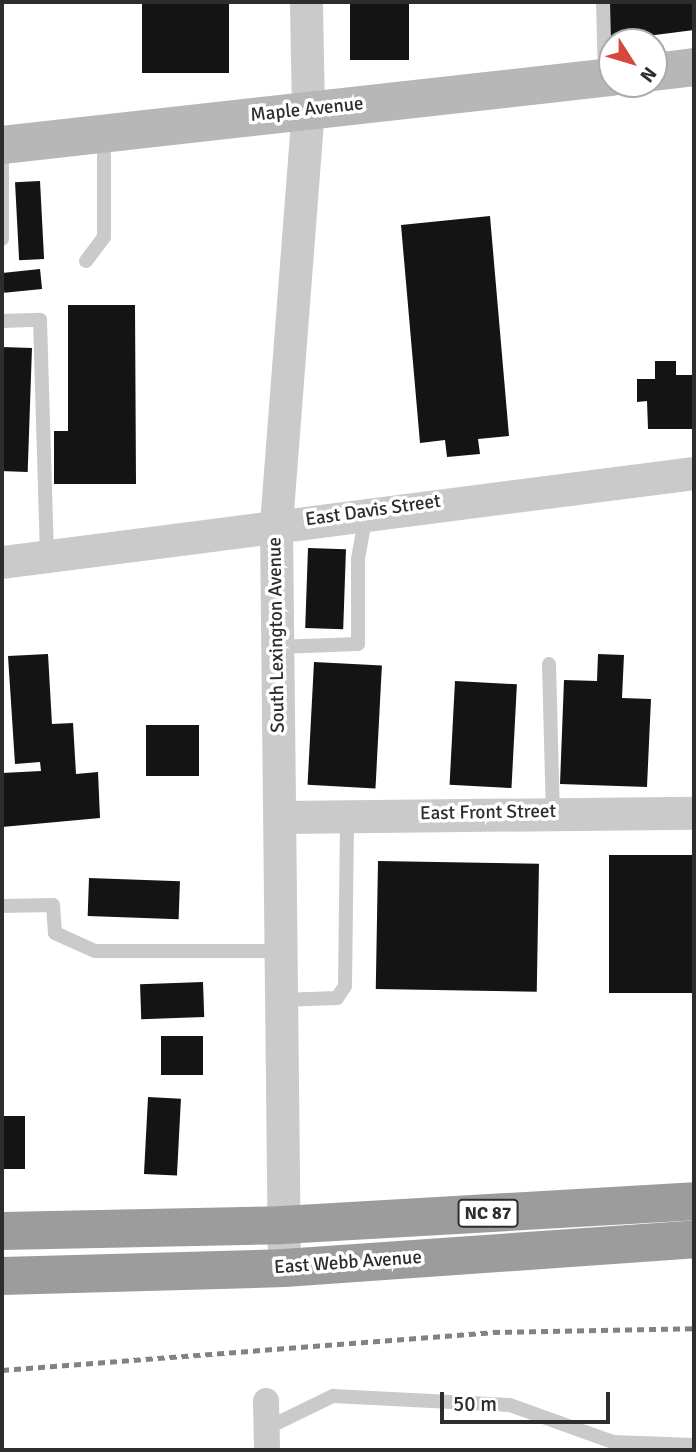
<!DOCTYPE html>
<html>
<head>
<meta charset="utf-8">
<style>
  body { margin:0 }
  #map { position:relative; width:696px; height:1452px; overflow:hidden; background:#fff; font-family:Signika,sans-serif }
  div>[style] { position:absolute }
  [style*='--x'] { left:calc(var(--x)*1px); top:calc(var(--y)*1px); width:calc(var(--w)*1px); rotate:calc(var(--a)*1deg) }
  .building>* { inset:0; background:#141414; transform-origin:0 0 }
  .service>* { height:14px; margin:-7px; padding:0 7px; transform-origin:7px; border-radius:7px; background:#cacaca }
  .minor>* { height:26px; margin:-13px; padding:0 13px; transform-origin:13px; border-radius:13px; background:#cacaca }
  .tertiary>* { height:33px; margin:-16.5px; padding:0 16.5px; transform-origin:16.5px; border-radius:16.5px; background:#cacaca }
  .secondary>* { height:38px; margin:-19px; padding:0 19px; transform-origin:19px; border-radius:19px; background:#b7b7b7 }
  .trunk>* { height:38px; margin:-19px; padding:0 19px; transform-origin:19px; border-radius:19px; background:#9c9c9c }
  .rail>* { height:5px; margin-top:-2.5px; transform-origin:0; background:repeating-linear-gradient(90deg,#828282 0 7px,transparent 0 12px) }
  span { translate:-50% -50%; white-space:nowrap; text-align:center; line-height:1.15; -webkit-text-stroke:7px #fff; paint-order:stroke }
  .shield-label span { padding:2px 5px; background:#fff; border:2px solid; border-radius:5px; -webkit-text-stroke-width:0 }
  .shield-label { font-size:18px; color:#2d2d2d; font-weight:700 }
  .street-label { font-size:19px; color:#2d2d2d }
  .frame { position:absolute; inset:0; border:4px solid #2d2d2d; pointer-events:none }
  .north { position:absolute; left:598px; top:28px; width:70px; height:70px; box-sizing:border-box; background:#fff; border:2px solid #ababab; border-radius:50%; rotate:127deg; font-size:19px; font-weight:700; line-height:28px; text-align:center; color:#2d2d2d }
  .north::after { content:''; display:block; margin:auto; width:24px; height:32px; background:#d6483e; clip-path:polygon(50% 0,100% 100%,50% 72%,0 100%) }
  .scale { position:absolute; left:440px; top:1392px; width:170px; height:32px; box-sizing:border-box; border:4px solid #2d2d2d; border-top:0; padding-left:9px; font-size:21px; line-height:24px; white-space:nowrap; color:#2d2d2d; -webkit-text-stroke:5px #fff; paint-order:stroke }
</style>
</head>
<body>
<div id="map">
  <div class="building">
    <i style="left:142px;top:2px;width:87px;height:71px"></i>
    <i style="left:350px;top:2px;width:59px;height:58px"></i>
    <i style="clip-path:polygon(607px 2px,694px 2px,694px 30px,608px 41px)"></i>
    <i style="left:40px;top:181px;width:78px;height:25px;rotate:87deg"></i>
    <i style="clip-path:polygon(490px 216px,509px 436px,478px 439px,480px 454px,447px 457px,445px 440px,420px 443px,401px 225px)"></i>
    <i style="left:40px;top:269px;width:20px;height:38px;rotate:84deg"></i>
    <i style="clip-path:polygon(68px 305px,135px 305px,136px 484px,54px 484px,54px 431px,68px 431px)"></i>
    <i style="left:2px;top:347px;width:30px;height:124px;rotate:2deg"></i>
    <i style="clip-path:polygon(655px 361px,676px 361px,676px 375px,694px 375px,694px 429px,648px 429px,647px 401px,637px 402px,637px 379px,655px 379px)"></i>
    <i style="left:308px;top:548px;width:38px;height:80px;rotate:2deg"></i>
    <i style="clip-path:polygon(48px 654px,52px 724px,73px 723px,76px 774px,98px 772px,100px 818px,2px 827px,2px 773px,41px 771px,40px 762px,15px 764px,8px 656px)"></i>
    <i style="clip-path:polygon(598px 654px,624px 655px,622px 698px,651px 699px,647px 787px,560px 784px,564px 680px,597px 681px)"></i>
    <i style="left:314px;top:662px;width:68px;height:123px;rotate:3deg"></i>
    <i style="left:455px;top:681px;width:62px;height:104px;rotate:3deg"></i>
    <i style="left:146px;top:725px;width:53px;height:51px"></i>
    <i style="left:694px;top:855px;width:138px;height:85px;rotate:90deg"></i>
    <i style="left:378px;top:861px;width:161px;height:128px;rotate:1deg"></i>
    <i style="left:89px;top:878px;width:91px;height:38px;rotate:2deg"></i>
    <i style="left:203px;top:982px;width:35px;height:63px;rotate:88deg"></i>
    <i style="left:161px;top:1036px;width:42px;height:39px"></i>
    <i style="left:148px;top:1097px;width:33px;height:77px;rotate:3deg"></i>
    <i style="left:2px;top:1116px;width:23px;height:53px"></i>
  </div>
  <div class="service">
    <i style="--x:603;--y:2;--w:75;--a:88.5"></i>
    <i style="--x:2;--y:151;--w:88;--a:90"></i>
    <i style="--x:86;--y:261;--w:30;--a:-53"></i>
    <i style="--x:104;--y:237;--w:102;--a:-90"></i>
    <i style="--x:2;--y:321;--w:38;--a:-2"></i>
    <i style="--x:40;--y:320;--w:234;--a:88.3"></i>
    <i style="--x:278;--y:647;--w:80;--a:-2.1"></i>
    <i style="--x:358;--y:644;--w:85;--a:-90"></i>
    <i style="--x:358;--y:559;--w:46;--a:-79.9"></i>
    <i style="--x:549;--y:664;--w:148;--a:88.5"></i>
    <i style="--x:2;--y:906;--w:51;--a:-1.1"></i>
    <i style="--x:53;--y:905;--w:28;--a:86"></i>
    <i style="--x:55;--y:933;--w:44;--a:24.2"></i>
    <i style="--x:95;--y:951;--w:185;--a:0"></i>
    <i style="--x:282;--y:1000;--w:55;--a:-2.1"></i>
    <i style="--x:337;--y:998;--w:14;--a:-56"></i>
    <i style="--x:345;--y:986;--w:170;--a:-89.3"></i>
    <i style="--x:265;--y:1429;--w:76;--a:-25.9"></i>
    <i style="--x:333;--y:1396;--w:177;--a:2.9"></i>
    <i style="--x:510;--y:1405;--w:109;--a:19.8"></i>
    <i style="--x:613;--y:1442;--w:81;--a:2.1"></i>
  </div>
  <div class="minor">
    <i style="--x:266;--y:1401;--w:49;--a:88.8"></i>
  </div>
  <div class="tertiary">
    <i style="--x:2;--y:562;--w:698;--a:-7.33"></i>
    <i style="--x:282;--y:817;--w:412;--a:-0.6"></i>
    <i style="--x:284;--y:1268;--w:744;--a:-90.62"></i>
    <i style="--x:276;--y:524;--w:415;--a:-85.6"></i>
    <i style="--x:308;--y:110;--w:108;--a:-91.1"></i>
  </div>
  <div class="secondary">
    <i style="--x:654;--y:72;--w:40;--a:-7.1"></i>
    <i style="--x:2;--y:145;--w:614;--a:-6.36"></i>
  </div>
  <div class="trunk">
    <i style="--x:2;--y:1231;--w:280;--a:-1.2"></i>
    <i style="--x:282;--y:1225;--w:413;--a:-3.3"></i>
    <i style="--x:2;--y:1276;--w:282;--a:-1.6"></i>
    <i style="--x:284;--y:1268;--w:411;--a:-4"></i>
  </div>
  <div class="rail">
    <i style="--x:2;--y:1370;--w:492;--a:-4.4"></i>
    <i style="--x:493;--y:1332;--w:201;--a:-1.1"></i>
  </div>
  <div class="shield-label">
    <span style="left:488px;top:1213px">NC 87</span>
  </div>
  <div class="street-label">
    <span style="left:307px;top:110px;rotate:-6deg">Maple Avenue</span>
    <span style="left:373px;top:511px;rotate:-8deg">East Davis Street</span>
    <span style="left:277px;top:635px;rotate:-91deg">South Lexington Avenue</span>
    <span style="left:488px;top:813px;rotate:-1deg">East Front Street</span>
    <span style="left:348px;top:1263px;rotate:-4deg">East Webb Avenue</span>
  </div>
  <div class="frame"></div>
  <div class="north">N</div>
  <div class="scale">50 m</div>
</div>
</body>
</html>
